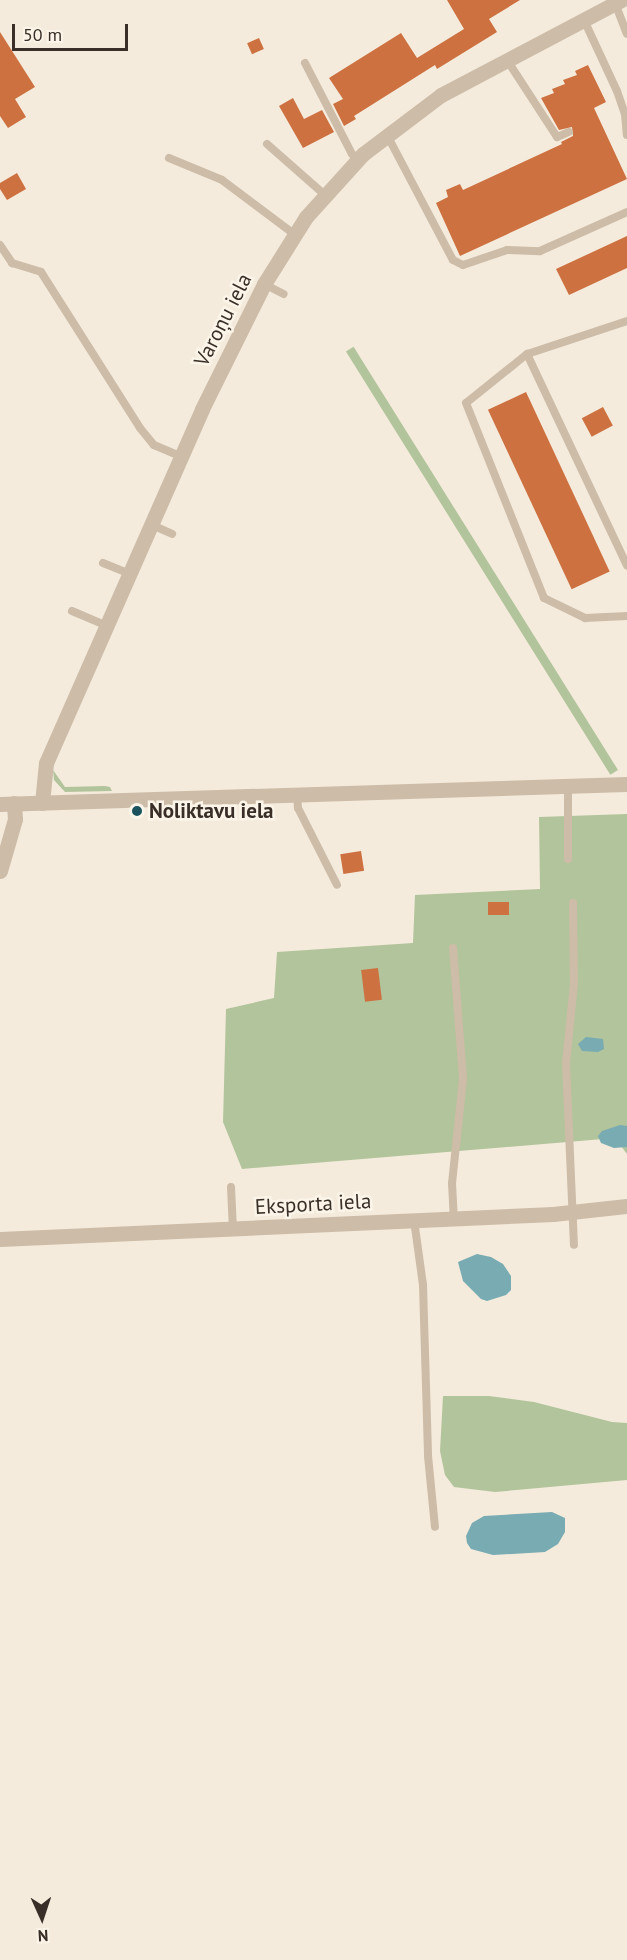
<!DOCTYPE html>
<html>
<head>
<meta charset="utf-8">
<style>
  body { margin:0 }
  #map { position:relative; width:627px; height:1960px; overflow:hidden; background:#f4ebdc; font-family:"PT Sans",sans-serif }
  div>[style] { position:absolute }
  [style*='--x'] { left:calc(var(--x)*1px); top:calc(var(--y)*1px); width:calc(var(--w)*1px); rotate:calc(var(--a)*1deg) }
  .green>* { inset:0; background:#b2c49b; transform-origin:0 0 }
  .water>* { inset:0; background:#79abb3 }
  .building>* { inset:0; background:#ce7140; transform-origin:0 0 }
  .lane>* { height:8px; margin:-4px; padding:0 4px; transform-origin:4px; border-radius:4px; background:#cdbca7 }
  .street>* { height:15px; margin:-7.5px; padding:0 7.5px; transform-origin:7.5px; border-radius:7.5px; background:#cdbca7 }
  .dots>* { width:16px; height:16px; translate:-50% -50%; box-sizing:border-box; border:3px solid #fbf5e9; border-radius:50% }
  span { translate:-50% -50%; white-space:nowrap; text-align:center; line-height:1.15; -webkit-text-stroke:5px #fbf5e9; paint-order:stroke }
  .street-label { font-size:21px; color:#392f28 }
  .poi-label { font-size:21px; color:#392f28; font-weight:700 }
  .left { translate:0 -50%; text-align:left }
  .north { position:absolute; left:12px; top:1888px; width:60px; height:60px; -webkit-text-stroke:4px #fbf5e9; paint-order:stroke; rotate:177deg; font-size:16px; font-weight:700; line-height:24px; text-align:center; color:#392f28 }
  .north::after { content:''; display:block; margin:auto; width:21px; height:27px; background:#392f28; clip-path:polygon(50% 0,100% 100%,50% 72%,0 100%) }
  .scale { position:absolute; left:12px; top:24px; width:116px; height:27px; box-sizing:border-box; border:3px solid #392f28; border-top:0; padding-left:8px; font-size:18px; line-height:21px; white-space:nowrap; color:#392f28; -webkit-text-stroke:4px #fbf5e9; paint-order:stroke }
</style>
</head>
<body>
<div id="map">
  <div class="green">
    <i style="clip-path:polygon(53px 770px,65px 787px,105px 786px,110px 787px,112px 791px,65px 792px,54px 780px)"></i>
    <i style="left:618px;top:770px;width:9px;height:499px;rotate:148deg"></i>
    <i style="clip-path:polygon(627px 814px,627px 1154px,615px 1138px,242px 1169px,223px 1122px,226px 1009px,274px 998px,277px 952px,413px 943px,415px 895px,540px 889px,539px 817px)"></i>
    <i style="clip-path:polygon(443px 1396px,489px 1396px,534px 1402px,612px 1422px,627px 1423px,627px 1480px,495px 1492px,454px 1487px,445px 1475px,440px 1451px)"></i>
  </div>
  <div class="water">
    <i style="clip-path:polygon(586px 1037px,603px 1039px,604px 1049px,598px 1052px,582px 1051px,578px 1044px)"></i>
    <i style="clip-path:polygon(620px 1125px,627px 1126px,627px 1147px,614px 1148px,601px 1143px,598px 1136px,602px 1131px)"></i>
    <i style="clip-path:polygon(477px 1254px,491px 1257px,503px 1264px,511px 1276px,511px 1290px,506px 1295px,487px 1301px,481px 1299px,463px 1281px,458px 1262px)"></i>
    <i style="clip-path:polygon(552px 1512px,565px 1518px,565px 1532px,558px 1544px,545px 1552px,493px 1555px,471px 1549px,467px 1543px,466px 1536px,472px 1523px,484px 1516px)"></i>
  </div>
  <div class="building">
    <i style="clip-path:polygon(447px 0,520px 0,489px 19px,497px 32px,437px 69px,435px 65px,354px 116px,356px 119px,344px 126px,333px 104px,343px 99px,329px 78px,401px 33px,417px 58px,464px 29px)"></i>
    <i style="clip-path:polygon(0 32px,35px 87px,15px 99px,26px 117px,8px 128px,0 116px)"></i>
    <i style="left:259px;top:38px;width:12px;height:13px;rotate:66deg"></i>
    <i style="clip-path:polygon(588px 65px,606px 102px,594px 108px,627px 179px,460px 256px,436px 203px,448px 197px,446px 190px,460px 184px,463px 190px,562px 144px,561px 142px,573px 136px,572px 127px,559px 130px,541px 98px,554px 93px,552px 89px,565px 84px,563px 80px,577px 75px,575px 71px)"></i>
    <i style="clip-path:polygon(293px 98px,304px 119px,322px 110px,334px 132px,303px 148px,279px 106px)"></i>
    <i style="clip-path:polygon(17px 173px,26px 189px,7px 200px,0 189px,0 183px)"></i>
    <i style="clip-path:polygon(627px 236px,627px 268px,569px 295px,556px 269px)"></i>
    <i style="left:526px;top:392px;width:198px;height:42px;rotate:65deg"></i>
    <i style="left:603px;top:407px;width:21px;height:24px;rotate:62deg"></i>
    <i style="left:361px;top:851px;width:20px;height:21px;rotate:81deg"></i>
    <i style="left:488px;top:902px;width:21px;height:13px"></i>
    <i style="left:378px;top:968px;width:32px;height:17px;rotate:83deg"></i>
  </div>
  <div class="lane">
    <i style="--x:615;--y:3;--w:33;--a:69"></i>
    <i style="--x:584;--y:20;--w:78;--a:65.1"></i>
    <i style="--x:617;--y:91;--w:24;--a:71"></i>
    <i style="--x:625;--y:114;--w:21;--a:85"></i>
    <i style="--x:507;--y:60;--w:92;--a:57"></i>
    <i style="--x:557;--y:137;--w:13;--a:-23"></i>
    <i style="--x:305;--y:63;--w:102;--a:62.7"></i>
    <i style="--x:352;--y:154;--w:8;--a:40"></i>
    <i style="--x:387;--y:135;--w:141;--a:62.2"></i>
    <i style="--x:453;--y:260;--w:11;--a:27"></i>
    <i style="--x:463;--y:265;--w:46;--a:-18.8"></i>
    <i style="--x:507;--y:250;--w:33;--a:2"></i>
    <i style="--x:540;--y:251;--w:95;--a:-24.1"></i>
    <i style="--x:267;--y:144;--w:76;--a:41.3"></i>
    <i style="--x:169;--y:158;--w:57;--a:22.5"></i>
    <i style="--x:222;--y:180;--w:90;--a:36.9"></i>
    <i style="--x:0;--y:245;--w:22;--a:56"></i>
    <i style="--x:12;--y:263;--w:30;--a:17"></i>
    <i style="--x:41;--y:272;--w:185;--a:57.6"></i>
    <i style="--x:140;--y:428;--w:22;--a:51"></i>
    <i style="--x:154;--y:445;--w:30;--a:23"></i>
    <i style="--x:264;--y:284;--w:22;--a:27"></i>
    <i style="--x:627;--y:321;--w:105;--a:161.7"></i>
    <i style="--x:527;--y:354;--w:78;--a:141.2"></i>
    <i style="--x:466;--y:403;--w:210;--a:68.2"></i>
    <i style="--x:544;--y:598;--w:46;--a:26"></i>
    <i style="--x:585;--y:618;--w:42;--a:-2.7"></i>
    <i style="--x:527;--y:354;--w:234;--a:64.7"></i>
    <i style="--x:152;--y:525;--w:22;--a:24"></i>
    <i style="--x:103;--y:563;--w:29;--a:22"></i>
    <i style="--x:72;--y:611;--w:38;--a:23"></i>
    <i style="--x:297;--y:794;--w:14;--a:86"></i>
    <i style="--x:298;--y:808;--w:86;--a:63.1"></i>
    <i style="--x:568;--y:859;--w:73;--a:-90"></i>
    <i style="--x:573;--y:903;--w:80;--a:89.3"></i>
    <i style="--x:574;--y:983;--w:80;--a:95.7"></i>
    <i style="--x:566;--y:1063;--w:182;--a:87.5"></i>
    <i style="--x:453;--y:948;--w:131;--a:85.6"></i>
    <i style="--x:463;--y:1079;--w:105;--a:96"></i>
    <i style="--x:452;--y:1183;--w:35;--a:87"></i>
    <i style="--x:231;--y:1187;--w:42;--a:87.3"></i>
    <i style="--x:414;--y:1220;--w:66;--a:82.1"></i>
    <i style="--x:423;--y:1285;--w:171;--a:88.3"></i>
    <i style="--x:428;--y:1456;--w:71;--a:84.4"></i>
  </div>
  <div class="street">
    <i style="--x:42;--y:803;--w:40;--a:-84.3"></i>
    <i style="--x:46;--y:763;--w:387;--a:-66.2"></i>
    <i style="--x:202;--y:409;--w:140;--a:-63.6"></i>
    <i style="--x:264;--y:284;--w:79;--a:-57.9"></i>
    <i style="--x:306;--y:217;--w:85;--a:-47.9"></i>
    <i style="--x:363;--y:154;--w:98;--a:-37.1"></i>
    <i style="--x:441;--y:95;--w:204;--a:-27.8"></i>
    <i style="--x:0;--y:804;--w:627;--a:-1.83"></i>
    <i style="--x:0;--y:871;--w:54;--a:-73.9"></i>
    <i style="--x:15;--y:819;--w:16;--a:-94"></i>
    <i style="--x:0;--y:1239;--w:554;--a:-2.59"></i>
    <i style="--x:553;--y:1214;--w:74;--a:-6.2"></i>
  </div>
  <div class="dots">
    <i style="left:137px;top:811px;background:#1a525e"></i>
  </div>
  <div class="street-label">
    <span style="left:223px;top:320px;rotate:-63deg">Varoņu iela</span>
    <span style="left:313px;top:1204px;rotate:-3deg">Eksporta iela</span>
  </div>
  <div class="poi-label">
    <span class="left" style="left:149px;top:811px">Noliktavu iela</span>
  </div>
  <div class="north">N</div>
  <div class="scale">50 m</div>
</div>
</body>
</html>
